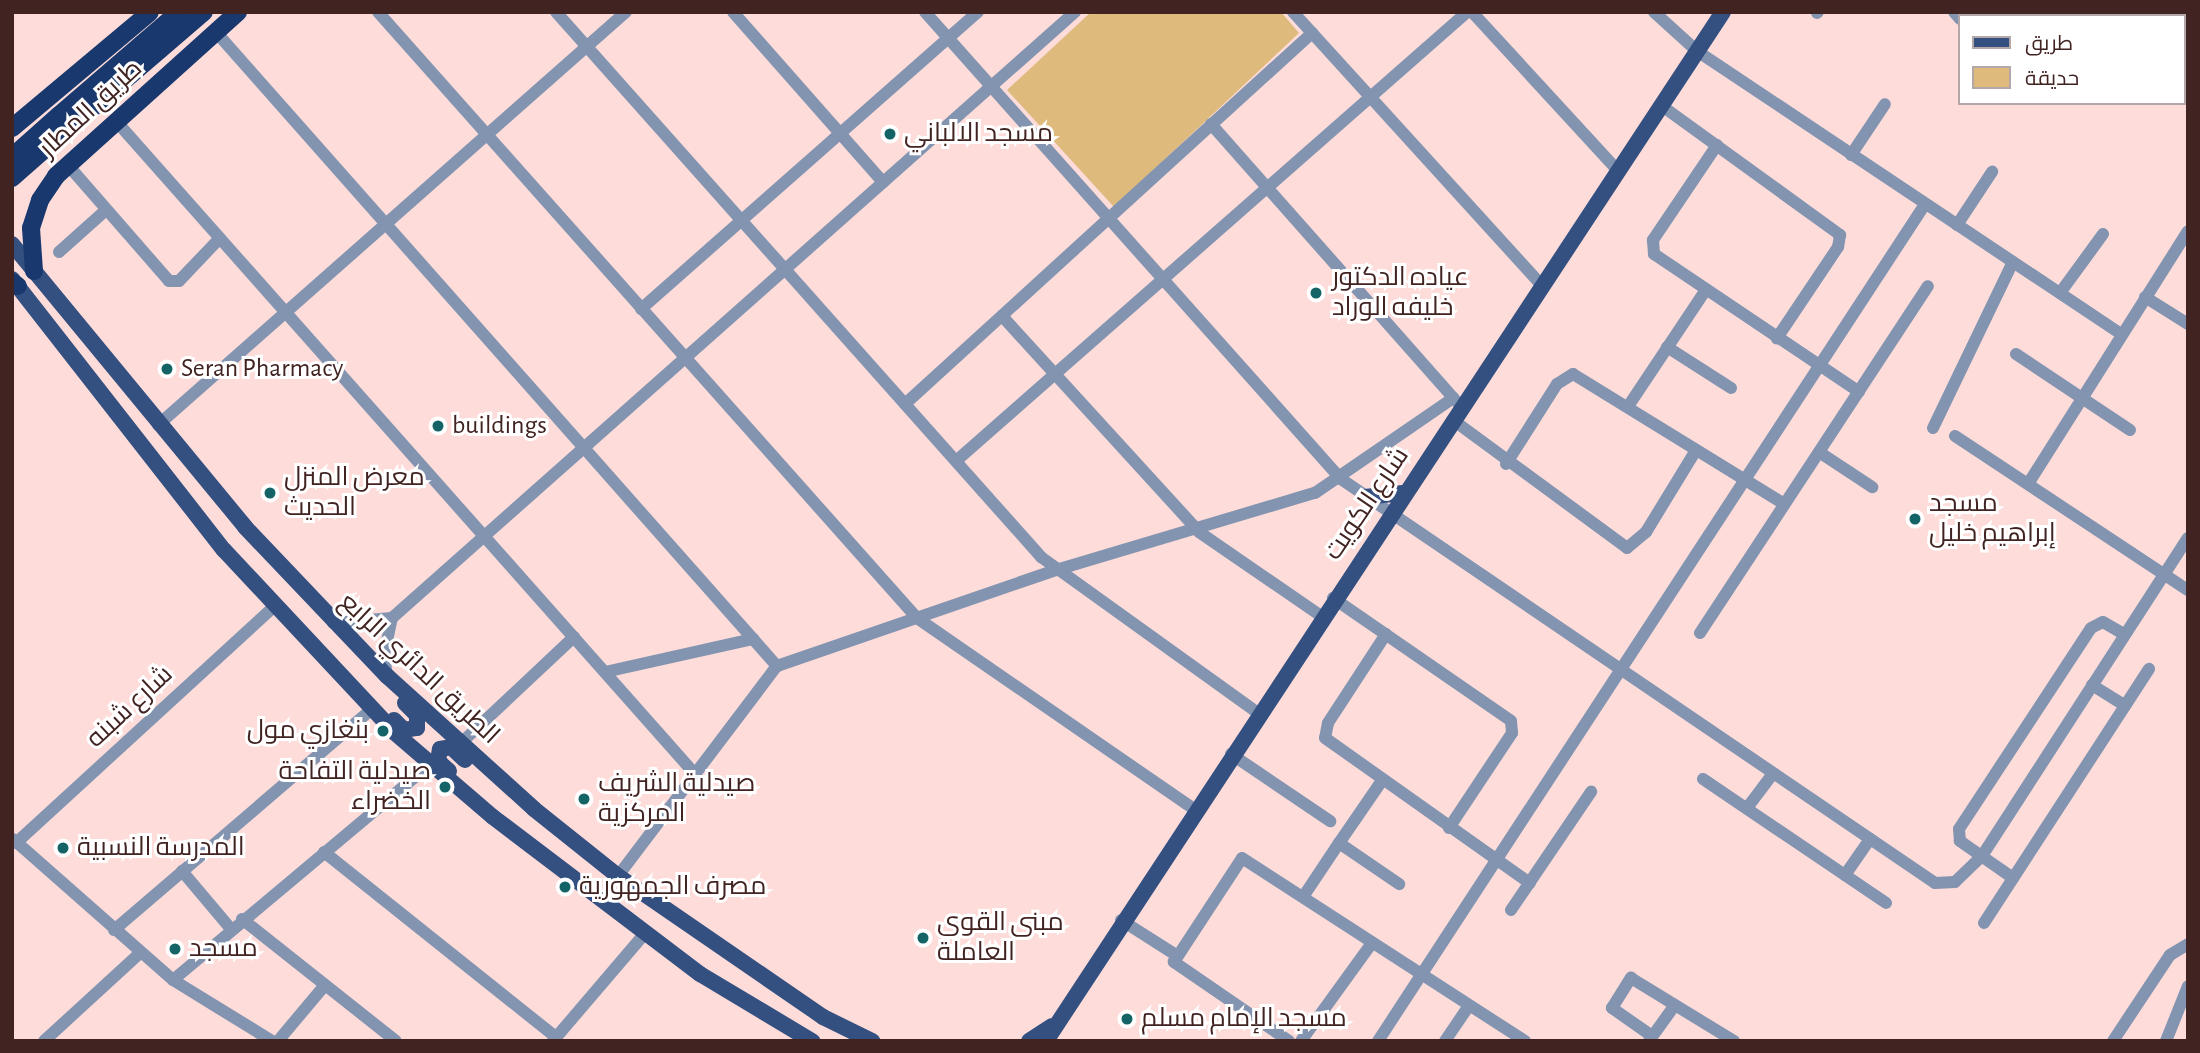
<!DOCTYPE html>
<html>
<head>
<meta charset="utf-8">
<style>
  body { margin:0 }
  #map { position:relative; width:2200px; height:1053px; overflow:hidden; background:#fddcda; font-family:"Alegreya Sans",Cairo,sans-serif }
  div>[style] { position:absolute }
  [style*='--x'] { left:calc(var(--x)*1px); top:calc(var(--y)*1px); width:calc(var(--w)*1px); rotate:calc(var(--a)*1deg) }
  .green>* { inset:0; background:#deba7c }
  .minor>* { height:12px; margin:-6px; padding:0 6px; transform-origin:6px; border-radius:6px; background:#8394b0 }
  .major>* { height:16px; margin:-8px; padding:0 8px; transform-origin:8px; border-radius:8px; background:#345080 }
  .highway>* { height:18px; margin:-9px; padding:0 9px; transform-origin:9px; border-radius:9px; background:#18386e }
  .highway-bridge>* { height:18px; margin:-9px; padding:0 9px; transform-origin:9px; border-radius:9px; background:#18386e }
  .dots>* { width:19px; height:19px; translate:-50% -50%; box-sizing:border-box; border:4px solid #fff; border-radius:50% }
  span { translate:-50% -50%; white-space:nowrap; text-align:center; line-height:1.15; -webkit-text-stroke:6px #fff; paint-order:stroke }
  .street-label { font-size:26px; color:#412322 }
  .poi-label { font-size:26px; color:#412322 }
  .left { translate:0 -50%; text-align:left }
  .right { translate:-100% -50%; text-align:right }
  .frame { position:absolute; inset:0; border:14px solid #412322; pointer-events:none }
  .legend { position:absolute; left:1958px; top:14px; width:228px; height:91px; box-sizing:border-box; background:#fff; border:2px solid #b3a7a7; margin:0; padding:9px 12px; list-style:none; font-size:21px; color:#412322 }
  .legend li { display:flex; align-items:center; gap:14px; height:35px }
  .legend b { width:35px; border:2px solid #b3a7a7 }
</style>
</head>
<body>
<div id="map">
  <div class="green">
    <i style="clip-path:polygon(1091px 12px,1281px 12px,1299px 33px,1114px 207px,1007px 90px)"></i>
  </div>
  <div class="minor">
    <i style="--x:378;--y:12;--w:811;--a:48.35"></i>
    <i style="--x:917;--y:618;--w:336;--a:34.6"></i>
    <i style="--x:556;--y:12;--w:730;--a:48.33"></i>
    <i style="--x:1041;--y:557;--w:267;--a:35.7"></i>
    <i style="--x:733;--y:12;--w:227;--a:48.6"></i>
    <i style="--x:925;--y:12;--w:625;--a:48.31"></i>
    <i style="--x:1341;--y:479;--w:718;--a:34.22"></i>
    <i style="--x:1935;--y:883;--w:20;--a:-3"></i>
    <i style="--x:1955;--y:882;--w:37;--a:-44"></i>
    <i style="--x:1982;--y:856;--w:379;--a:-57.1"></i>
    <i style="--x:1293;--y:12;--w:372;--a:47.7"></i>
    <i style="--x:1472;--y:12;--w:217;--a:47.4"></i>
    <i style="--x:1654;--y:12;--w:58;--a:42.2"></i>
    <i style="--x:1697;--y:51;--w:510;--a:33.72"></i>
    <i style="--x:1954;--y:12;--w:9;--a:49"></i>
    <i style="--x:1817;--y:13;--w:1;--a:-45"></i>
    <i style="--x:2023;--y:16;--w:6;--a:-45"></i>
    <i style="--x:2103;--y:16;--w:4;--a:-63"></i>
    <i style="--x:216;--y:32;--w:847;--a:48.5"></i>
    <i style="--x:1662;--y:106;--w:220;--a:35.9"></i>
    <i style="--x:1840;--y:235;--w:12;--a:99"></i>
    <i style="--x:1838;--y:247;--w:110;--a:123.8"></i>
    <i style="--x:116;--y:121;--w:871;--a:48.44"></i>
    <i style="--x:1211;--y:124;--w:371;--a:48.5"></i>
    <i style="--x:1717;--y:145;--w:115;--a:124"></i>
    <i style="--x:1653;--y:240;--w:14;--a:86"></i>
    <i style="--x:1654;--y:254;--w:247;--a:33.9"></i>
    <i style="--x:1851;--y:155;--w:61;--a:-56.3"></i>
    <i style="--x:67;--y:164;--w:155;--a:48.9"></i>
    <i style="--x:169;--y:281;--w:10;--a:0"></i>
    <i style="--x:179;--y:281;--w:59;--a:-46.4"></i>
    <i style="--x:1957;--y:225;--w:64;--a:-56.6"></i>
    <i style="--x:59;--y:252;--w:63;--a:-41.8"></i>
    <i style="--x:2060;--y:293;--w:73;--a:-53.9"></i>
    <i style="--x:2145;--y:297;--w:51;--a:32.1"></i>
    <i style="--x:641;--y:309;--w:449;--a:-41.4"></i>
    <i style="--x:1002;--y:316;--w:292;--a:47.6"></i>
    <i style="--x:1199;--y:532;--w:148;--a:34.5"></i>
    <i style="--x:1667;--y:347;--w:76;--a:32.6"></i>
    <i style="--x:2016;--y:354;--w:137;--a:33.7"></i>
    <i style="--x:905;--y:404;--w:551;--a:-42.35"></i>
    <i style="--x:1629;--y:405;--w:137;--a:-56.3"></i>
    <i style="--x:1453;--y:420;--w:216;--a:36.3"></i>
    <i style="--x:1627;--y:548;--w:25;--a:-40"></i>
    <i style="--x:1646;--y:532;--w:96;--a:-58.6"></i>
    <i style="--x:158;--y:425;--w:624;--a:-41.43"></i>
    <i style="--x:1933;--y:428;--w:184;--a:-64.3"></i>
    <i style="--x:1955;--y:436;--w:279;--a:33.5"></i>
    <i style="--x:1819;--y:452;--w:64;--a:33.4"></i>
    <i style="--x:956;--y:461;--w:680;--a:-41.3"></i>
    <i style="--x:1506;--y:464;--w:95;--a:-57.5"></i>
    <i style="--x:1557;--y:384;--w:19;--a:-32"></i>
    <i style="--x:1573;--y:374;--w:248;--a:31.6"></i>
    <i style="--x:2028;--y:484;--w:299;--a:-57.7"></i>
    <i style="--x:1333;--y:598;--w:216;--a:34.6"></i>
    <i style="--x:1511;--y:721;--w:12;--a:85"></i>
    <i style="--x:1512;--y:733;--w:114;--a:123.6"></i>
    <i style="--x:333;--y:623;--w:59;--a:-4.8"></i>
    <i style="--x:392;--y:618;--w:913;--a:-41.58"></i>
    <i style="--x:1700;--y:633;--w:415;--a:-56.7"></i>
    <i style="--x:1386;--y:634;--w:106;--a:123.1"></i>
    <i style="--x:1328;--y:723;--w:15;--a:101"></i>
    <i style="--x:1325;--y:738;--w:251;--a:35.3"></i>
    <i style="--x:605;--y:672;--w:152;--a:-12.6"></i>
    <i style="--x:387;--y:676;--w:21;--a:-98"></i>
    <i style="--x:384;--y:655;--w:38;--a:-78"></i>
    <i style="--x:2092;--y:685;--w:39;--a:32"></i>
    <i style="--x:461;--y:743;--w:155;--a:-43.2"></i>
    <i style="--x:1231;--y:754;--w:120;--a:34.1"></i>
    <i style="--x:1703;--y:779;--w:221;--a:34.1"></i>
    <i style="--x:1381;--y:782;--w:74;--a:124.5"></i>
    <i style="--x:1339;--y:843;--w:73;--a:34.3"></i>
    <i style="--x:1747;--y:808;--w:40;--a:-53"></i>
    <i style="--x:13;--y:839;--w:213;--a:41.4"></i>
    <i style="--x:173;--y:980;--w:116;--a:31.6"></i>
    <i style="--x:16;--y:843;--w:351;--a:-42.5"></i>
    <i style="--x:324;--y:852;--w:297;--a:38.6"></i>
    <i style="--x:182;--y:871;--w:76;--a:49.8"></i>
    <i style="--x:1845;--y:875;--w:44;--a:-55.2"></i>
    <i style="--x:618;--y:876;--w:263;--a:-52.9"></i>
    <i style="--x:777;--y:666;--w:295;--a:-19"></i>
    <i style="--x:1056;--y:570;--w:270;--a:-16.6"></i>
    <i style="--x:1315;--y:493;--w:168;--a:-34.5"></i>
    <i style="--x:2013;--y:878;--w:65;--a:-145.1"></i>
    <i style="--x:1960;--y:841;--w:12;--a:-95"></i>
    <i style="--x:1959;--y:829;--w:240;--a:-56.7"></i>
    <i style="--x:2091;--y:628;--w:13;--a:-27"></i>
    <i style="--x:2103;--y:622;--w:24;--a:30"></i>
    <i style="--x:1303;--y:897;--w:65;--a:-56.3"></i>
    <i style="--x:1511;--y:910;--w:143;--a:-55.9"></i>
    <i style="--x:242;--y:919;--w:196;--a:38.4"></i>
    <i style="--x:1121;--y:920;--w:65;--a:32.5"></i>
    <i style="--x:1984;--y:923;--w:303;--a:-57"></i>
    <i style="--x:114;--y:930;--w:340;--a:-40.6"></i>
    <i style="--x:173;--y:980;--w:334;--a:-40"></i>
    <i style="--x:1652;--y:1036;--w:49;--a:-145"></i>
    <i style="--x:1612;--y:1008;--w:36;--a:-58"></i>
    <i style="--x:1631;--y:978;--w:121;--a:31.5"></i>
    <i style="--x:44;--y:1041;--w:130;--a:-42.5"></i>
    <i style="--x:278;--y:1041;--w:73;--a:-50"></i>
    <i style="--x:553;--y:1041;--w:143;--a:-49.5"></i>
    <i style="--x:1289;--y:1041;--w:140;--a:-145.5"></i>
    <i style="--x:1174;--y:962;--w:124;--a:-56.8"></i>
    <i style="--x:1242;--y:858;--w:337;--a:32.9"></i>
    <i style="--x:1301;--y:1041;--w:121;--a:-54.1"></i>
    <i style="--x:1378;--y:1041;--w:1000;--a:-56.83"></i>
    <i style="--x:1445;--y:1041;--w:41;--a:-55.9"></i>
    <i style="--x:1649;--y:1041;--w:44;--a:-54.2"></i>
    <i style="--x:2113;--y:1041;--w:103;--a:-56.5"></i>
    <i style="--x:2170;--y:955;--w:21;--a:-31"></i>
    <i style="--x:2166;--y:1041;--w:59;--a:-68.2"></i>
  </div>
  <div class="major">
    <i style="--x:12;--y:244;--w:367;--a:50.5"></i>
    <i style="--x:245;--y:527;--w:206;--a:46.4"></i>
    <i style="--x:387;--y:676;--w:198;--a:42.1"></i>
    <i style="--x:534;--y:809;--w:107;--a:38.6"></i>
    <i style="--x:618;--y:876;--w:249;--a:34.5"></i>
    <i style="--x:823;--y:1017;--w:55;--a:26.1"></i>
    <i style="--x:12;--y:279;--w:344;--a:52"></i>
    <i style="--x:224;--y:550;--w:250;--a:46.9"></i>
    <i style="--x:395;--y:733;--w:129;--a:40.6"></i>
    <i style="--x:493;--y:817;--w:260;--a:37.2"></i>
    <i style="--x:700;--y:974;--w:131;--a:30.9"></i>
    <i style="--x:1365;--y:497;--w:38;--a:-6"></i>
    <i style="--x:394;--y:720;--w:14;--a:45"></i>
    <i style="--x:404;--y:730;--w:13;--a:-9"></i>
    <i style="--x:417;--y:728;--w:13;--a:-90"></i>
    <i style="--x:417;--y:715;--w:17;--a:-135"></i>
    <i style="--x:449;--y:771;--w:15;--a:-138"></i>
    <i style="--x:438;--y:761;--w:12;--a:-81"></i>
    <i style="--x:440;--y:749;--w:11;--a:-10"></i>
    <i style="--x:451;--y:747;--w:19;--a:43"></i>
    <i style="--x:1029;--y:1041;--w:27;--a:-33"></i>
    <i style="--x:1046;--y:1041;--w:1232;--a:-56.66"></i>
  </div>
  <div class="highway">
    <i style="--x:58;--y:116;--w:160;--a:-40.7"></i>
    <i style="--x:12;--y:128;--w:180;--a:-40"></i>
    <i style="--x:69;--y:128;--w:178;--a:-40.7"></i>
    <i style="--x:34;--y:271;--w:43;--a:-94"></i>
    <i style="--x:31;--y:228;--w:29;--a:-72"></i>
    <i style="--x:40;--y:200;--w:29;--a:-56"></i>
    <i style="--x:56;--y:176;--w:245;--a:-42"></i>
    <i style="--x:12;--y:282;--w:7;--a:34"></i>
  </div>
  <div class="highway-bridge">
    <i style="--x:12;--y:157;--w:62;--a:-41.7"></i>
    <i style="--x:12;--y:178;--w:76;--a:-41.3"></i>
  </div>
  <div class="dots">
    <i style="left:890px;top:134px;background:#136367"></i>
    <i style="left:1316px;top:293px;background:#136367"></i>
    <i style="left:167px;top:369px;background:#136367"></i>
    <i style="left:438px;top:426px;background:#136367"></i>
    <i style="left:270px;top:493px;background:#136367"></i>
    <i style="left:1915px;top:519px;background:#136367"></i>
    <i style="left:383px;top:731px;background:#136367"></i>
    <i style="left:445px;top:787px;background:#136367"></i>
    <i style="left:584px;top:799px;background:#136367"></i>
    <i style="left:63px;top:848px;background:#136367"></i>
    <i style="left:565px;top:887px;background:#136367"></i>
    <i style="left:923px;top:938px;background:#136367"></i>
    <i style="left:175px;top:949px;background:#136367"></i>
    <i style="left:1127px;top:1019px;background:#136367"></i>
  </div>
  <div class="street-label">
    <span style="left:91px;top:109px;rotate:-43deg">طريق المطار</span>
    <span style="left:1367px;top:504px;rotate:-56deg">شارع الكويت</span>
    <span style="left:419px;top:669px;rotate:43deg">الطريق الدائري الرابع</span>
    <span style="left:130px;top:707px;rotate:-43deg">شارع شبنه</span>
  </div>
  <div class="poi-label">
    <span class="left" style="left:904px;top:134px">مسجد الالباني</span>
    <span class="left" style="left:1332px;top:293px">عياده الدكتور<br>خليفه الوراد</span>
    <span class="left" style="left:181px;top:369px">Seran Pharmacy</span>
    <span class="left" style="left:452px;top:426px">buildings</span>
    <span class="left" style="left:284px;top:493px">معرض المنزل<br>الحديث</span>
    <span class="left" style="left:1929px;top:519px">مسجد<br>إبراهيم خليل</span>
    <span class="right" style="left:369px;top:731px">بنغازي مول</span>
    <span class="right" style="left:431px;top:787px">صيدلية التفاحة<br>الخضراء</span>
    <span class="left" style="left:598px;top:799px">صيدلية الشريف<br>المركزية</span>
    <span class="left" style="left:77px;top:848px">المدرسة النسبية</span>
    <span class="left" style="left:579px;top:887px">مصرف الجمهورية</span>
    <span class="left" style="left:937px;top:938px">مبنى القوى<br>العاملة</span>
    <span class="left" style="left:189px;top:949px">مسجد</span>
    <span class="left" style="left:1141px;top:1019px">مسجد الإمام مسلم</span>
  </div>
  <div class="frame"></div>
  <ul class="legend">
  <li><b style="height:9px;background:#345080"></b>طريق</li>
  <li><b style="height:19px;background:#deba7c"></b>حديقة</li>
  </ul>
</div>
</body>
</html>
